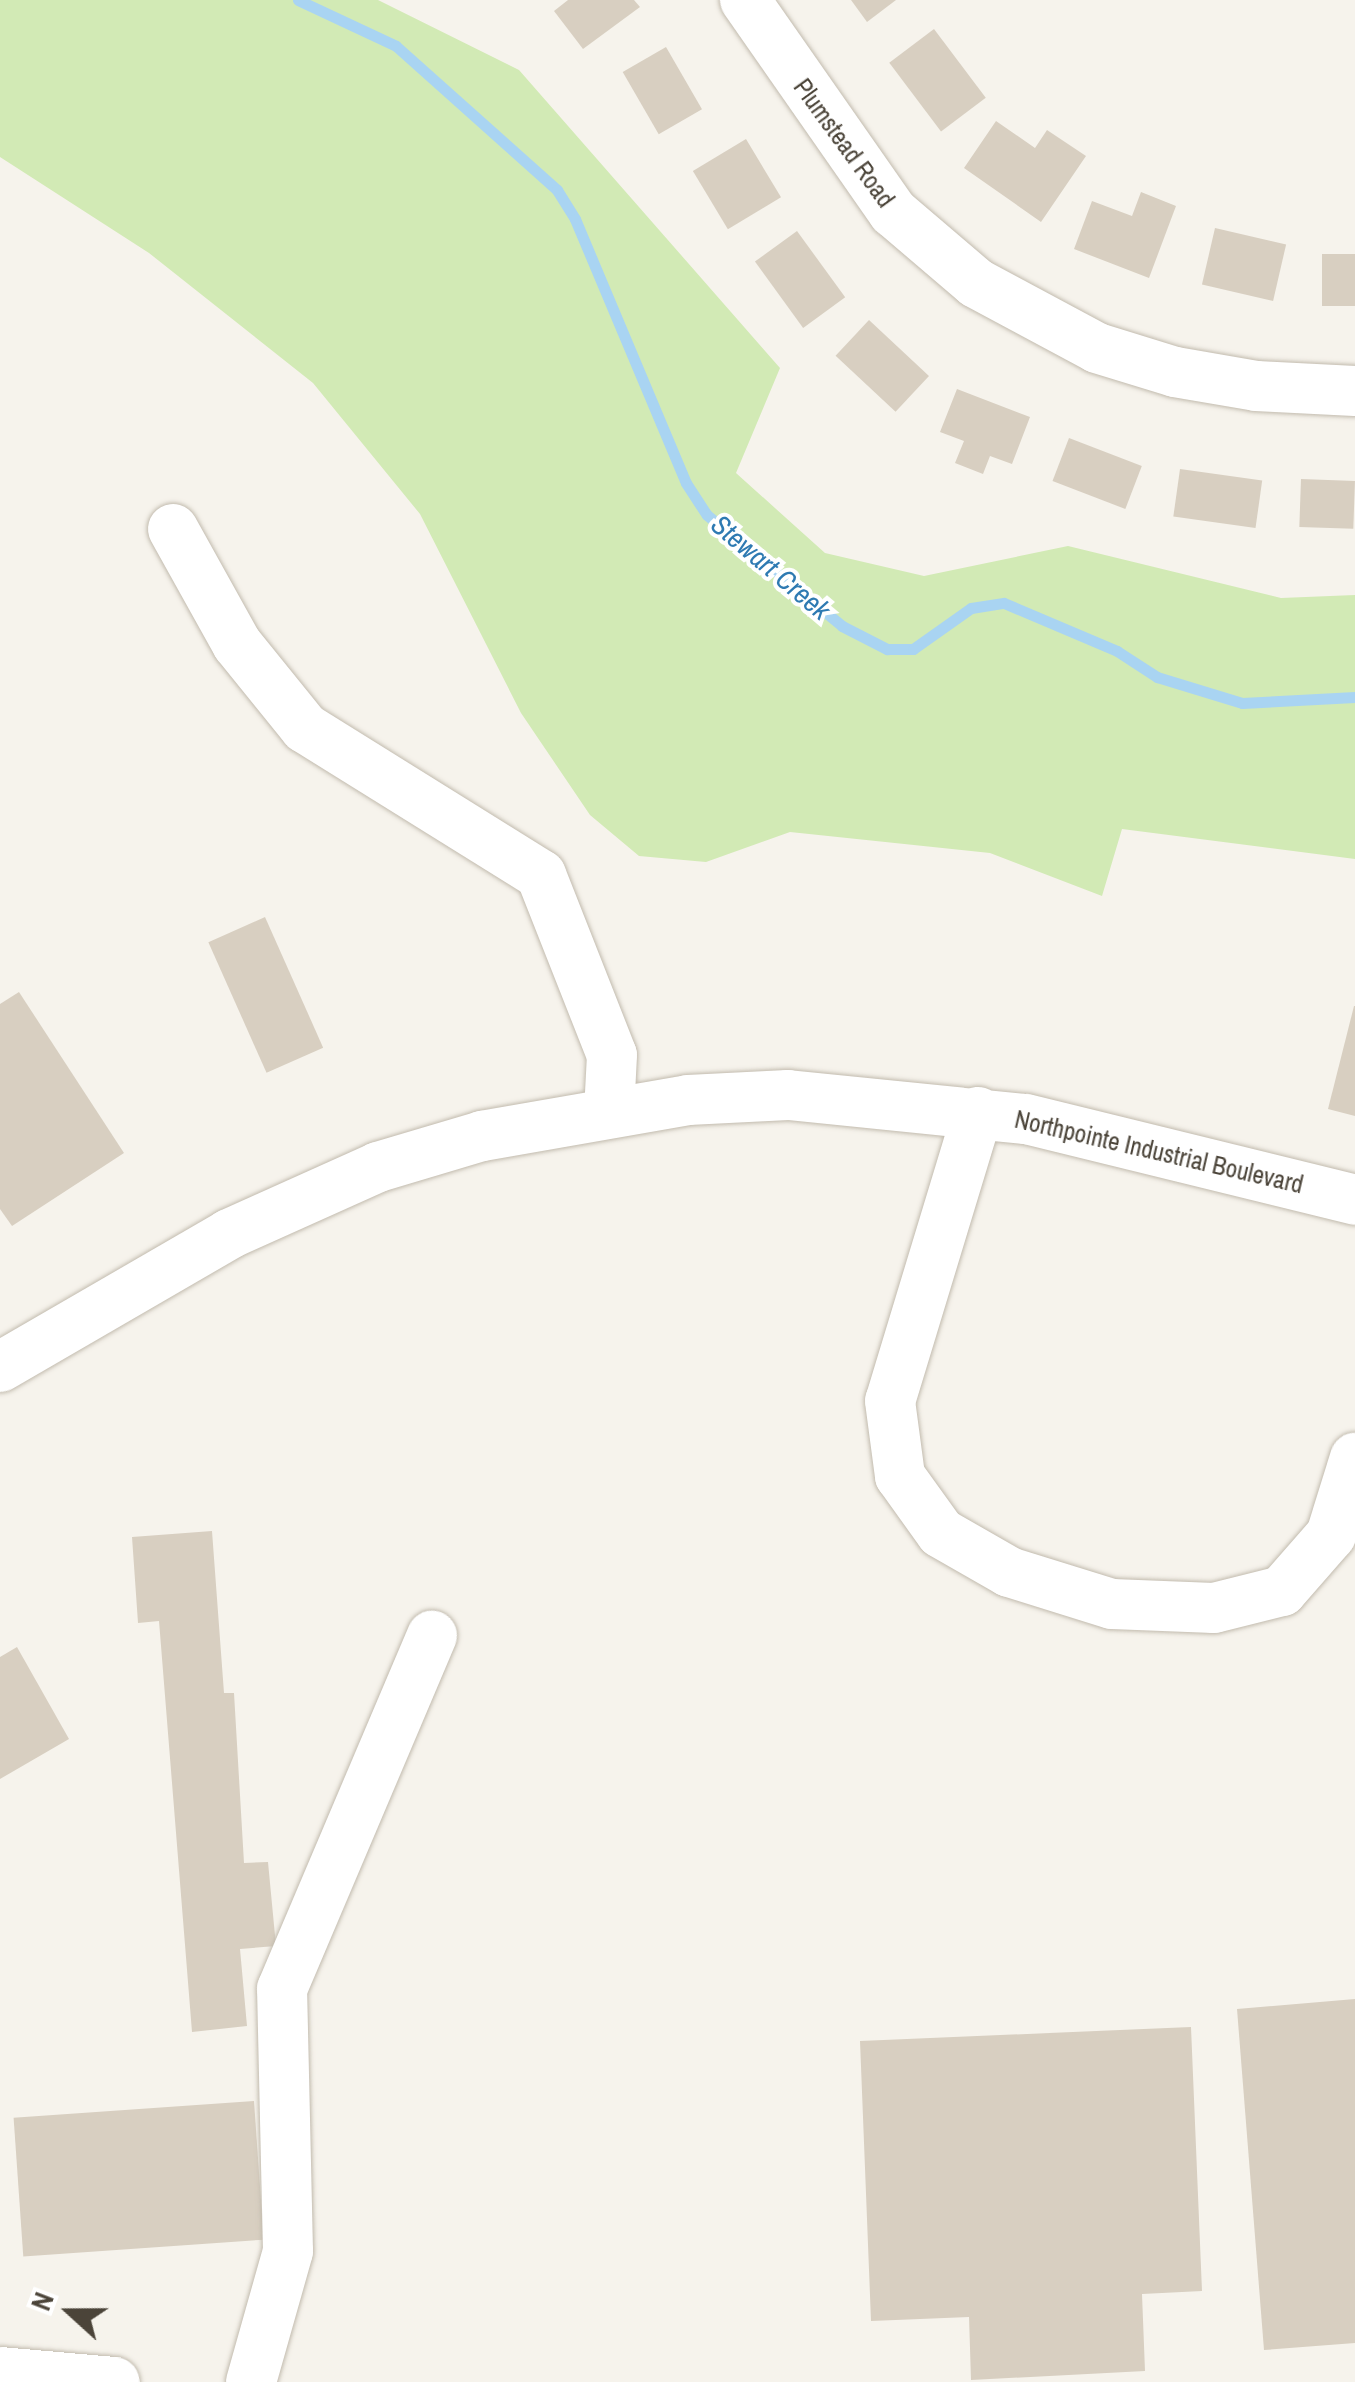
<!DOCTYPE html>
<html>
<head>
<meta charset="utf-8">
<style>
  body { margin:0 }
  #map { position:relative; width:1355px; height:2382px; overflow:hidden; background:#f6f3ec; font-family:"Archivo Narrow",sans-serif }
  div>[style] { position:absolute }
  [style*='--x'] { left:calc(var(--x)*1px); top:calc(var(--y)*1px); width:calc(var(--w)*1px); rotate:calc(var(--a)*1deg) }
  .green>* { inset:0; background:#d2eab5 }
  .stream>* { height:11px; margin:-5.5px; padding:0 5.5px; transform-origin:5.5px; border-radius:5.5px; background:#a9d4f2 }
  .building>* { inset:0; background:#d8cfc1; transform-origin:0 0 }
  .roads { filter:drop-shadow(0 0 2px #c2bbae) drop-shadow(0 0 2px #c2bbae) }
  .minor>* { height:50px; margin:-25px; padding:0 25px; transform-origin:25px; border-radius:25px; background:#fff }
  span { translate:-50% -50%; white-space:nowrap; text-align:center; line-height:1.15; -webkit-text-stroke:8px #fff; paint-order:stroke }
  .street-label { font-size:25px; color:#4b4439 }
  .water-label { font-size:28px; color:#2e7ab2; font-style:italic }
  .north { position:absolute; left:20px; top:2262px; width:100px; height:100px; -webkit-text-stroke:8px #fff; paint-order:stroke; rotate:291deg; font-size:28px; font-weight:700; line-height:40px; text-align:center; color:#4b4439 }
  .north::after { content:''; display:block; margin:auto; width:35px; height:45px; background:#4b4439; clip-path:polygon(50% 0,100% 100%,50% 72%,0 100%) }
</style>
</head>
<body>
<div id="map">
  <div class="green">
    <i style="clip-path:polygon(0 0,378px 0,519px 70px,780px 368px,736px 473px,825px 553px,924px 576px,1068px 546px,1281px 598px,1355px 595px,1355px 859px,1122px 829px,1102px 896px,990px 853px,790px 832px,706px 862px,639px 856px,590px 815px,521px 713px,420px 514px,313px 383px,149px 253px,0 157px)"></i>
  </div>
  <div class="stream">
    <i style="--x:298;--y:0;--w:108;--a:25.1"></i>
    <i style="--x:396;--y:46;--w:216;--a:41.8"></i>
    <i style="--x:557;--y:190;--w:34;--a:58"></i>
    <i style="--x:575;--y:219;--w:286;--a:67.2"></i>
    <i style="--x:686;--y:483;--w:38;--a:57"></i>
    <i style="--x:707;--y:515;--w:175;--a:39.4"></i>
    <i style="--x:842;--y:626;--w:51;--a:27.1"></i>
    <i style="--x:887;--y:649;--w:26;--a:0"></i>
    <i style="--x:913;--y:649;--w:71;--a:-35.3"></i>
    <i style="--x:971;--y:608;--w:33;--a:-9"></i>
    <i style="--x:1004;--y:603;--w:123;--a:23"></i>
    <i style="--x:1117;--y:651;--w:48;--a:33"></i>
    <i style="--x:1157;--y:677;--w:89;--a:17"></i>
    <i style="--x:1242;--y:703;--w:113;--a:-3"></i>
  </div>
  <div class="building">
    <i style="clip-path:polygon(568px 0,634px 0,640px 7px,583px 49px,554px 11px)"></i>
    <i style="clip-path:polygon(851px 0,896px 0,867px 22px)"></i>
    <i style="left:934px;top:29px;width:86px;height:56px;rotate:53deg"></i>
    <i style="left:666px;top:47px;width:72px;height:50px;rotate:60deg"></i>
    <i style="clip-path:polygon(996px 121px,1035px 148px,1047px 130px,1086px 156px,1041px 222px,964px 168px)"></i>
    <i style="left:746px;top:139px;width:68px;height:62px;rotate:59deg"></i>
    <i style="clip-path:polygon(1141px 192px,1176px 206px,1149px 278px,1074px 249px,1092px 201px,1132px 216px)"></i>
    <i style="left:1215px;top:228px;width:73px;height:58px;rotate:13deg"></i>
    <i style="left:797px;top:231px;width:82px;height:52px;rotate:54deg"></i>
    <i style="left:1355px;top:254px;width:52px;height:33px;rotate:90deg"></i>
    <i style="left:869px;top:320px;width:82px;height:49px;rotate:43deg"></i>
    <i style="clip-path:polygon(957px 389px,1030px 417px,1012px 464px,990px 456px,983px 474px,955px 463px,964px 441px,940px 432px)"></i>
    <i style="left:1069px;top:438px;width:78px;height:46px;rotate:21deg"></i>
    <i style="left:1180px;top:469px;width:83px;height:48px;rotate:8deg"></i>
    <i style="left:1301px;top:479px;width:54px;height:48px;rotate:2deg"></i>
    <i style="left:265px;top:917px;width:143px;height:62px;rotate:66deg"></i>
    <i style="clip-path:polygon(19px 992px,124px 1153px,12px 1226px,0 1209px,0 1004px)"></i>
    <i style="clip-path:polygon(1354px 1006px,1355px 1006px,1355px 1116px,1328px 1109px)"></i>
    <i style="clip-path:polygon(212px 1531px,224px 1693px,234px 1693px,244px 1863px,268px 1862px,276px 1946px,240px 1949px,247px 2026px,192px 2032px,159px 1621px,138px 1623px,132px 1537px)"></i>
    <i style="clip-path:polygon(17px 1647px,69px 1739px,0 1779px,0 1657px)"></i>
    <i style="clip-path:polygon(1355px 1999px,1355px 2343px,1264px 2350px,1237px 2009px)"></i>
    <i style="clip-path:polygon(1191px 2027px,1202px 2291px,1142px 2294px,1145px 2371px,971px 2380px,969px 2317px,871px 2321px,860px 2041px)"></i>
    <i style="left:254px;top:2101px;width:139px;height:241px;rotate:86deg"></i>
  </div>
  <div class="roads">
    <div class="minor">
      <i style="--x:745;--y:0;--w:259;--a:55.1"></i>
      <i style="--x:893;--y:212;--w:109;--a:40.5"></i>
      <i style="--x:976;--y:283;--w:137;--a:28.2"></i>
      <i style="--x:1097;--y:348;--w:82;--a:17.1"></i>
      <i style="--x:1175;--y:372;--w:82;--a:9.8"></i>
      <i style="--x:1256;--y:386;--w:99;--a:2.9"></i>
      <i style="--x:173;--y:529;--w:132;--a:60.9"></i>
      <i style="--x:237;--y:644;--w:108;--a:51"></i>
      <i style="--x:305;--y:728;--w:278;--a:31.9"></i>
      <i style="--x:541;--y:875;--w:193;--a:68.5"></i>
      <i style="--x:612;--y:1055;--w:57;--a:93"></i>
      <i style="--x:978;--y:1112;--w:302;--a:106.9"></i>
      <i style="--x:890;--y:1401;--w:76;--a:82.4"></i>
      <i style="--x:900;--y:1476;--w:70;--a:54.3"></i>
      <i style="--x:941;--y:1533;--w:78;--a:29.8"></i>
      <i style="--x:1009;--y:1572;--w:108;--a:17.3"></i>
      <i style="--x:1112;--y:1604;--w:102;--a:2.2"></i>
      <i style="--x:1214;--y:1608;--w:70;--a:-14"></i>
      <i style="--x:1282;--y:1591;--w:74;--a:-48.8"></i>
      <i style="--x:1331;--y:1535;--w:81;--a:-72.7"></i>
      <i style="--x:0;--y:1367;--w:265;--a:-30.1"></i>
      <i style="--x:229;--y:1234;--w:163;--a:-24.2"></i>
      <i style="--x:378;--y:1167;--w:109;--a:-16.6"></i>
      <i style="--x:482;--y:1136;--w:209;--a:-9.9"></i>
      <i style="--x:688;--y:1100;--w:100;--a:-2.9"></i>
      <i style="--x:788;--y:1095;--w:239;--a:5.8"></i>
      <i style="--x:1026;--y:1119;--w:339;--a:13.8"></i>
      <i style="--x:0;--y:2372;--w:115;--a:5"></i>
      <i style="--x:251;--y:2382;--w:136;--a:-74.2"></i>
      <i style="--x:288;--y:2251;--w:262;--a:-91.3"></i>
      <i style="--x:282;--y:1989;--w:384;--a:-67"></i>
    </div>
  </div>
  <div class="street-label">
    <span style="left:844px;top:143px;rotate:54deg">Plumstead Road</span>
    <span style="left:1159px;top:1152px;rotate:13deg">Northpointe Industrial Boulevard</span>
  </div>
  <div class="water-label">
    <span style="left:771px;top:567px;rotate:40deg">Stewart Creek</span>
  </div>
  <div class="north">N</div>
</div>
</body>
</html>
